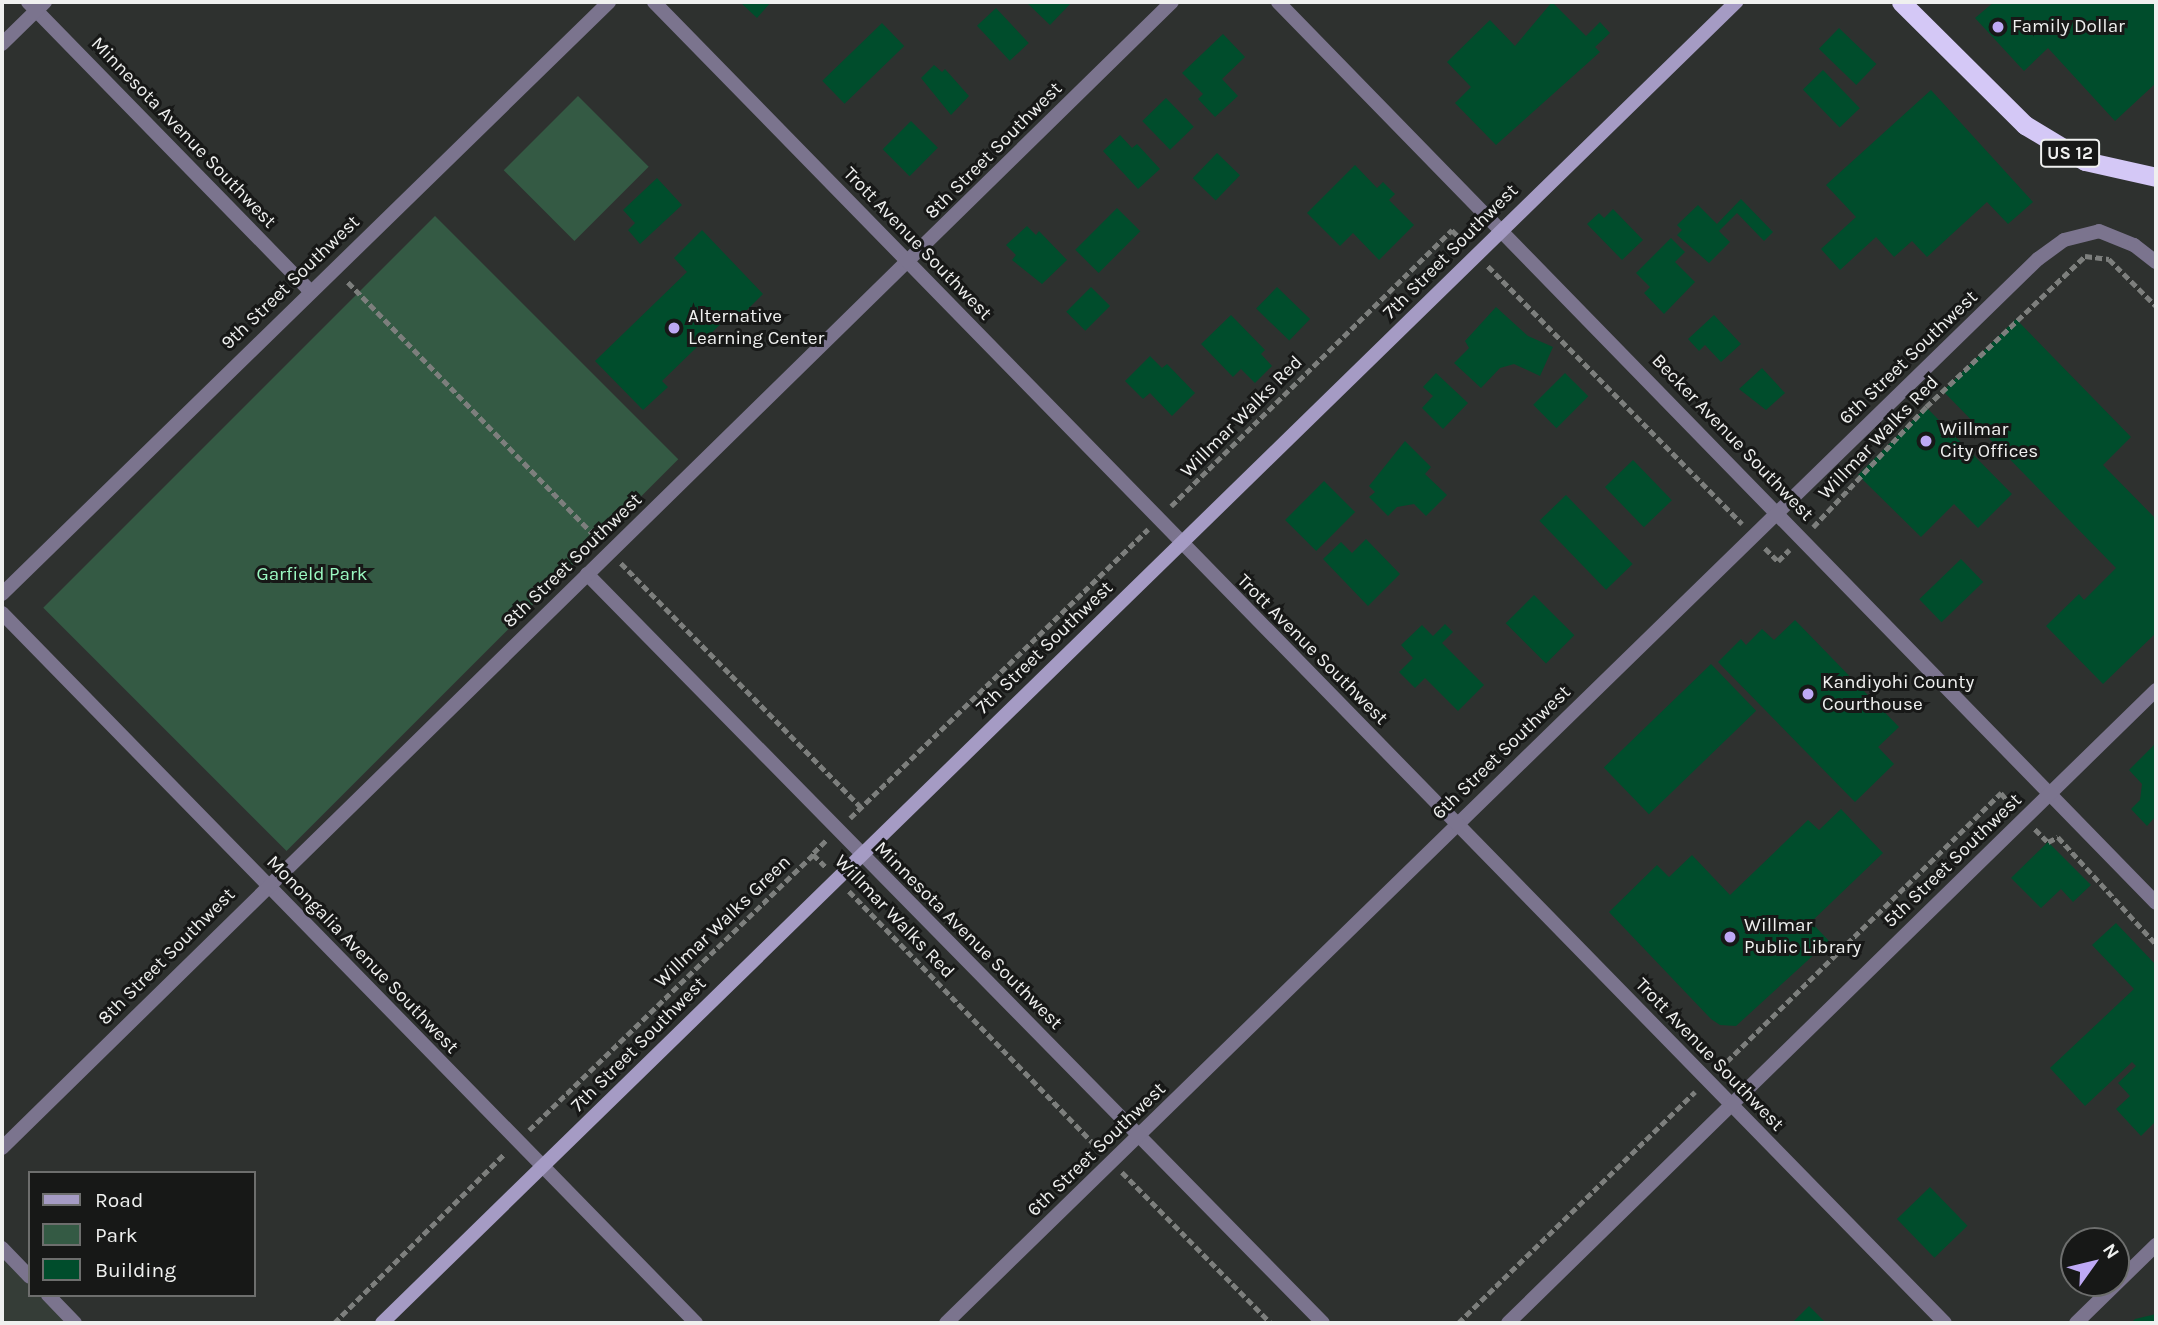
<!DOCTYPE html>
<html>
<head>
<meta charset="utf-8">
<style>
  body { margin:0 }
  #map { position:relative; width:2158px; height:1325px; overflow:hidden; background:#2e312f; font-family:Karla,sans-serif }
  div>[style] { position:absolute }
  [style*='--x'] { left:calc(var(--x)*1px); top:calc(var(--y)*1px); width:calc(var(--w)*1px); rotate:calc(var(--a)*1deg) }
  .built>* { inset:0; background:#353d37 }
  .green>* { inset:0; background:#345a44; transform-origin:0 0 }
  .building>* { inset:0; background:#004d2c; transform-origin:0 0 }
  .path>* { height:4.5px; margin-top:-2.25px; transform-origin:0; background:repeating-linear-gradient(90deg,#7d7f7d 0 7px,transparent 0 10.5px) }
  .minor>* { height:14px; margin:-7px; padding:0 7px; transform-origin:7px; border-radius:7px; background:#7b748e }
  .tertiary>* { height:14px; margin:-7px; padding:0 7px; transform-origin:7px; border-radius:7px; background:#7b748e }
  .secondary>* { height:14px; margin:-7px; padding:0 7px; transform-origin:7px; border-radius:7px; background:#a59bc4 }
  .trunk>* { height:19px; margin:-9.5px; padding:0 9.5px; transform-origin:9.5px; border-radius:9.5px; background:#d4c8f6 }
  .dots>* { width:19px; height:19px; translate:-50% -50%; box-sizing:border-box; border:4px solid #171817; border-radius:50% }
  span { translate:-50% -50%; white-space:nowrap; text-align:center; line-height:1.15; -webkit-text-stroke:6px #171817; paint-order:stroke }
  .shield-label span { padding:2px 5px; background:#171817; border:2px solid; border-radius:5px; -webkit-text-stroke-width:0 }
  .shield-label { font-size:18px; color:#eff0ef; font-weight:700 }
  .poi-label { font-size:19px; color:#eff0ef }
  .left { translate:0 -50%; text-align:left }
  .street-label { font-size:19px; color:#eff0ef }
  .park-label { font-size:19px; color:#9bf9c2 }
  .frame { position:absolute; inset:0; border:4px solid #eff0ef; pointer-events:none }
  .legend { position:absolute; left:28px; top:1171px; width:228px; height:126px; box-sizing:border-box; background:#171817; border:2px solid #6d6e6d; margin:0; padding:9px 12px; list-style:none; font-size:21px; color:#eff0ef }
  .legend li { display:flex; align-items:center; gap:14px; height:35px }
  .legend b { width:35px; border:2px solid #6d6e6d }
  .north { position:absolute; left:2060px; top:1227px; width:70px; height:70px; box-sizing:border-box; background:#171817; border:2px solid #6d6e6d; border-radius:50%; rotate:56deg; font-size:19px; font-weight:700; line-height:28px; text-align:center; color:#eff0ef }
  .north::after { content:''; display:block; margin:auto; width:24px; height:32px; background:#bea9f5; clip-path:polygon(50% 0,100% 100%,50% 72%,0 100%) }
</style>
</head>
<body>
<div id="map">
  <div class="built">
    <i style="clip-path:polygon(2px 1248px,30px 1277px,30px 1295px,48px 1295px,75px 1323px,2px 1323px)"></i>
  </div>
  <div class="green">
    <i style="left:578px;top:96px;width:100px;height:105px;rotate:45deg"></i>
    <i style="left:435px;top:216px;width:344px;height:554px;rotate:45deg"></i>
  </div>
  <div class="building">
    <i style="clip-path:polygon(740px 2px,771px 2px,757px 18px)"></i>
    <i style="clip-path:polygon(1026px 2px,1072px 2px,1050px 25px)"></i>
    <i style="clip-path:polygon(1552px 2px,1586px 36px,1600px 22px,1610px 33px,1595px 47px,1600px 52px,1496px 145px,1455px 103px,1471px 87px,1447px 62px,1490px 20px,1515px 46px)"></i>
    <i style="clip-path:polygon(1994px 2px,2156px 2px,2156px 83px,2115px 121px,2048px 48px,2024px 71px,1975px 18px)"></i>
    <i style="left:996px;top:8px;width:48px;height:26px;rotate:47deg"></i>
    <i style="left:882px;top:23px;width:32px;height:83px;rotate:46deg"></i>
    <i style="left:1839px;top:28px;width:52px;height:29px;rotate:44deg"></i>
    <i style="clip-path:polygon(1223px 34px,1245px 57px,1222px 79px,1238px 96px,1215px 117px,1198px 99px,1203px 94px,1182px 73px)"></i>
    <i style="clip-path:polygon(934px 65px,942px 72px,945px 69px,969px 96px,951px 115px,921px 78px)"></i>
    <i style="left:1823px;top:70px;width:53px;height:28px;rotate:46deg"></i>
    <i style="clip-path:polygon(1931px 90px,2033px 202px,2008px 224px,1987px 202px,1927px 257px,1912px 241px,1894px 257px,1876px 237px,1840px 270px,1821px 249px,1856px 217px,1826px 185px)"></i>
    <i style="left:1166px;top:98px;width:40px;height:33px;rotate:46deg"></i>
    <i style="left:911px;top:121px;width:38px;height:40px;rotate:45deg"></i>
    <i style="clip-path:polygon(1120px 135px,1132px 148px,1137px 144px,1160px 169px,1138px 189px,1103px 151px)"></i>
    <i style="left:1217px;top:153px;width:32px;height:35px;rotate:44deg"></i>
    <i style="clip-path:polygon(1355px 165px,1377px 188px,1383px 182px,1395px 194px,1389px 200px,1414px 225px,1379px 260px,1353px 233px,1340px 246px,1307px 213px)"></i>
    <i style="clip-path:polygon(657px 178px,682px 205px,640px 244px,628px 230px,635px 223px,623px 210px)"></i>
    <i style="clip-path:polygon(1741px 199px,1773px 232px,1764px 241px,1737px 213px,1719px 231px,1730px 242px,1709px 263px,1677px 235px,1682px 230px,1677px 225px,1698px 205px,1717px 224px)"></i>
    <i style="left:1117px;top:208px;width:33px;height:59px;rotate:45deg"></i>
    <i style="clip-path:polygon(1613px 209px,1643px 240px,1622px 260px,1587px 224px,1599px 213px,1604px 218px)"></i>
    <i style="clip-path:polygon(1027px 226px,1036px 235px,1039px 231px,1067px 260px,1042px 284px,1012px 260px,1016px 255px,1006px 245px)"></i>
    <i style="clip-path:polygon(702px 230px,763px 294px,739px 318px,733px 312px,662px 381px,668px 387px,643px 410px,595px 361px,687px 272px,674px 258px)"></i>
    <i style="clip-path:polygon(1671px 238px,1685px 252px,1675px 262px,1695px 282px,1664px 314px,1644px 293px,1650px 287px,1636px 273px)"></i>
    <i style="left:1091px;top:287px;width:27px;height:35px;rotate:45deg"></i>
    <i style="left:1277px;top:287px;width:46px;height:30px;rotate:44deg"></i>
    <i style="clip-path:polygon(1496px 307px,1528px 336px,1553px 347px,1540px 376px,1514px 364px,1500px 368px,1481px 388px,1454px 363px,1469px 348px,1465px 341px)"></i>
    <i style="clip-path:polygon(1231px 315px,1265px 350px,1261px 354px,1272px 366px,1255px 383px,1241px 369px,1233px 377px,1201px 344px)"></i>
    <i style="clip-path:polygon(1714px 315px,1741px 344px,1721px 362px,1705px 345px,1699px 351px,1688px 339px)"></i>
    <i style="clip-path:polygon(2016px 319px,2131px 437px,2103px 465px,2156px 519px,2156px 633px,2103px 684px,2046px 626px,2079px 594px,2084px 600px,2116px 568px,1943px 391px)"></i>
    <i style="clip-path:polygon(1150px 356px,1162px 368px,1167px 364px,1195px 393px,1172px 416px,1150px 393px,1143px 399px,1125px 381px)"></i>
    <i style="clip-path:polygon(1762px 368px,1785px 393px,1766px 410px,1739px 389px)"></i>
    <i style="clip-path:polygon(1436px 373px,1468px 403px,1443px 429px,1422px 408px,1433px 396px,1423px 387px)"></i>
    <i style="left:1565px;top:373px;width:33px;height:45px;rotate:45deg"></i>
    <i style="clip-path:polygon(1926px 407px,2012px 494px,1978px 528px,1954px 504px,1921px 537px,1858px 475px)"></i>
    <i style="clip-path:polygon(1405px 441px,1431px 467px,1425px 474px,1447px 495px,1426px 516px,1414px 504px,1397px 507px,1388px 516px,1369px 497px,1375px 492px,1369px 486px)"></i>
    <i style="left:1633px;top:460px;width:56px;height:39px;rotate:46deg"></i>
    <i style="left:1324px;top:481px;width:44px;height:55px;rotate:45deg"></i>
    <i style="left:1566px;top:495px;width:96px;height:37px;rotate:46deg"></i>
    <i style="clip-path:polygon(1366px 539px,1400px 574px,1368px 606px,1323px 559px,1341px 542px,1352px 553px)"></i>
    <i style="left:1961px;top:559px;width:32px;height:58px;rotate:46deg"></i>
    <i style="left:1534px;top:595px;width:57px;height:40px;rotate:45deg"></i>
    <i style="clip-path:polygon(1795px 620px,1899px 727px,1878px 747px,1894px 764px,1855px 802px,1718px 662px,1741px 639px,1746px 645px,1762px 629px,1774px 640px)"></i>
    <i style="clip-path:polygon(1445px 624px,1453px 632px,1442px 643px,1484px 685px,1458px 711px,1425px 678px,1415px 688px,1399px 672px,1413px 658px,1401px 645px,1422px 625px,1433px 636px)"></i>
    <i style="left:1711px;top:664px;width:65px;height:149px;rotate:46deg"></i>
    <i style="clip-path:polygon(2156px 743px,2156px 816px,2147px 826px,2131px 809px,2140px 800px,2142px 784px,2129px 770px)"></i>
    <i style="clip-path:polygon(1841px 809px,1883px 853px,1811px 922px,1829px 941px,1736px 1026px,1720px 1025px,1711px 1019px,1609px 912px,1657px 865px,1669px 877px,1692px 855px,1730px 895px,1808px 820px,1819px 830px)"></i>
    <i style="clip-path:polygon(2048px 842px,2091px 885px,2073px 902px,2061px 889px,2041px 908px,2011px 878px)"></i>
    <i style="clip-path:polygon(2116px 923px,2156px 965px,2156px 1121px,2141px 1136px,2116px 1109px,2130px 1096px,2118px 1083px,2136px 1066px,2132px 1062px,2085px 1106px,2050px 1068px,2134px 989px,2092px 945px)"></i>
    <i style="left:1930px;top:1187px;width:54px;height:46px;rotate:46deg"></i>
    <i style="clip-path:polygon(1809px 1306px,1826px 1323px,1792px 1323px)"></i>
    <i style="clip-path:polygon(2156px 1314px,2156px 1323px,2131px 1323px,2135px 1319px)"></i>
  </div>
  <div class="path">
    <i style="--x:1488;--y:266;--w:362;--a:45.4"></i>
    <i style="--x:348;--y:282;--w:359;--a:45.8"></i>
    <i style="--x:1171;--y:506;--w:394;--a:-44.5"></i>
    <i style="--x:1452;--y:230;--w:17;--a:45"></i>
    <i style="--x:1813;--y:527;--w:165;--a:-46.7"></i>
    <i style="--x:1926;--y:407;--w:219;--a:-43.5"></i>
    <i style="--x:2085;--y:256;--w:24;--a:7"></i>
    <i style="--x:2109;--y:259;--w:66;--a:45"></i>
    <i style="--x:1765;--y:548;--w:18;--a:45"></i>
    <i style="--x:1778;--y:561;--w:16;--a:-45"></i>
    <i style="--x:621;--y:563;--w:342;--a:45.5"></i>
    <i style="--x:850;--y:818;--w:415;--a:-44.1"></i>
    <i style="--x:2035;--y:829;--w:18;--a:45"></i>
    <i style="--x:2048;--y:842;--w:11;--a:-27"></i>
    <i style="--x:2058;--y:837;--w:145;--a:47.5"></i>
    <i style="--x:826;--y:841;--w:18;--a:135"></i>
    <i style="--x:813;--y:854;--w:18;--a:45"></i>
    <i style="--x:849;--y:891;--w:359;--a:45.9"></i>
    <i style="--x:1719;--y:1069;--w:395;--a:-44.4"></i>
    <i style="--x:2001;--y:793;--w:17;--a:50"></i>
    <i style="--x:529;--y:1130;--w:397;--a:-44.1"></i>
    <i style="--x:1122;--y:1172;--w:212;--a:45.4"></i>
    <i style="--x:334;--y:1323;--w:241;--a:-44.8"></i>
    <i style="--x:1458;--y:1323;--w:331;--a:-44.3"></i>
  </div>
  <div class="minor">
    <i style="--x:28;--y:2;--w:404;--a:45.7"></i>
    <i style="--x:1278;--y:2;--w:1258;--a:45.74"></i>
    <i style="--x:2;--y:44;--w:60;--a:-44.3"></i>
    <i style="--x:587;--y:574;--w:1050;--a:45.5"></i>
    <i style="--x:2;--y:594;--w:848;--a:-44.28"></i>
    <i style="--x:2;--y:613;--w:993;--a:45.65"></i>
    <i style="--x:2;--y:1148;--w:1638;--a:-44.41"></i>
    <i style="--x:946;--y:1323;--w:1525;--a:-44.26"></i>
    <i style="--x:2038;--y:259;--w:32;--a:-36"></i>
    <i style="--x:2064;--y:240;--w:36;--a:-14"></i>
    <i style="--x:2099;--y:231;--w:38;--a:22"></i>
    <i style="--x:2134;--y:245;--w:28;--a:38"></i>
    <i style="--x:2076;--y:1323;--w:112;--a:-44.3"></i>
  </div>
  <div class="tertiary">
    <i style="--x:654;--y:2;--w:1847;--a:45.66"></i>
    <i style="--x:2;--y:1248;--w:40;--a:46"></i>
    <i style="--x:48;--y:1295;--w:39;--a:46"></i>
    <i style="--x:1508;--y:1323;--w:906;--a:-44.33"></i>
  </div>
  <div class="secondary">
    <i style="--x:382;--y:1323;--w:1892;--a:-44.29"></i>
  </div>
  <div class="trunk">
    <i style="--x:1901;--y:2;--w:175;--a:44.8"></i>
    <i style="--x:2025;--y:125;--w:70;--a:31"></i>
    <i style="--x:2085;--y:161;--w:73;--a:12.7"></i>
  </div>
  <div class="dots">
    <i style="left:1998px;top:27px;background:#bea9f5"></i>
    <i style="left:674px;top:328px;background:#bea9f5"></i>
    <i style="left:1926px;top:441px;background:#bea9f5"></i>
    <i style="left:1808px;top:694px;background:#bea9f5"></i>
    <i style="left:1730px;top:937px;background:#bea9f5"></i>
  </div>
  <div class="shield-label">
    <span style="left:2070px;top:153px">US 12</span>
  </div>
  <div class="poi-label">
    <span class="left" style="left:2012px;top:27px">Family Dollar</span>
    <span class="left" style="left:688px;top:328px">Alternative<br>Learning Center</span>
    <span class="left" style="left:1940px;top:441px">Willmar<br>City Offices</span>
    <span class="left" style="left:1822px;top:694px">Kandiyohi County<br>Courthouse</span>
    <span class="left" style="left:1744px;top:937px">Willmar<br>Public Library</span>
  </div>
  <div class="street-label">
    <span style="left:183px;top:133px;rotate:46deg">Minnesota Avenue Southwest</span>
    <span style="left:994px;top:151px;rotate:-45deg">8th Street Southwest</span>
    <span style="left:917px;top:244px;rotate:46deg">Trott Avenue Southwest</span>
    <span style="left:1451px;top:252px;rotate:-45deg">7th Street Southwest</span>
    <span style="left:291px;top:283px;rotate:-44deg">9th Street Southwest</span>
    <span style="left:1909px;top:358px;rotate:-44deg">6th Street Southwest</span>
    <span style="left:1242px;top:417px;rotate:-45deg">Willmar Walks Red</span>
    <span style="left:1732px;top:438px;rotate:46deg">Becker Avenue Southwest</span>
    <span style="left:1879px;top:438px;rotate:-46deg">Willmar Walks Red</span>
    <span style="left:573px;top:561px;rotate:-44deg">8th Street Southwest</span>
    <span style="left:1045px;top:648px;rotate:-44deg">7th Street Southwest</span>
    <span style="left:1312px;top:650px;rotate:45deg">Trott Avenue Southwest</span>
    <span style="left:1502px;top:753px;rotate:-44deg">6th Street Southwest</span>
    <span style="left:1953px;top:861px;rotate:-44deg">5th Street Southwest</span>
    <span style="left:894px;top:917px;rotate:46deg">Willmar Walks Red</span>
    <span style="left:723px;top:922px;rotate:-44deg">Willmar Walks Green</span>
    <span style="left:968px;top:936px;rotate:45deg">Minnesota Avenue Southwest</span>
    <span style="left:362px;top:955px;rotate:46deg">Monongalia Avenue Southwest</span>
    <span style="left:167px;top:957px;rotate:-45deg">8th Street Southwest</span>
    <span style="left:639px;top:1045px;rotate:-45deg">7th Street Southwest</span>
    <span style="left:1709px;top:1055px;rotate:46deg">Trott Avenue Southwest</span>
    <span style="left:1097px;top:1150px;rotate:-44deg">6th Street Southwest</span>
  </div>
  <div class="park-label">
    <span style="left:312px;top:575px">Garfield Park</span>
  </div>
  <div class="frame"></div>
  <ul class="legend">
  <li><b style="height:9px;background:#a59bc4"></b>Road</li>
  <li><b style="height:19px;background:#345a44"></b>Park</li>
  <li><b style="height:19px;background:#004d2c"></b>Building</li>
  </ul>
  <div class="north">N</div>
</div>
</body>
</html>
